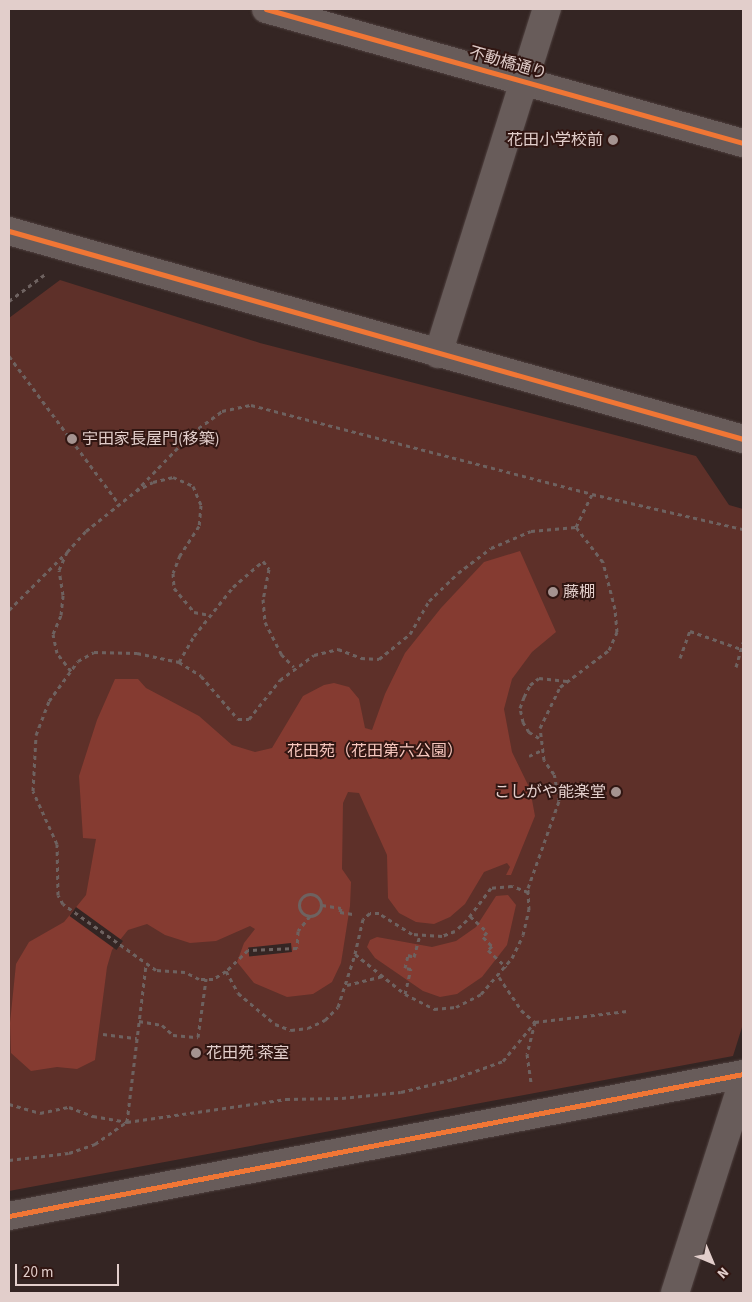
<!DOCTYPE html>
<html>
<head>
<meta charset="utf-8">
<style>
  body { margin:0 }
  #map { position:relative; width:752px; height:1302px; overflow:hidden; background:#342523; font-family:"Source Sans 3","Noto Sans JP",sans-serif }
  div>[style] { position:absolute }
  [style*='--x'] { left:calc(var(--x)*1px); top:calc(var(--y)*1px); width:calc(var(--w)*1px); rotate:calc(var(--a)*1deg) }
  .green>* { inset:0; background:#5e3029 }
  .water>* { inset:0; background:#853b31 }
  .pier>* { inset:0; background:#342523; transform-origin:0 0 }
  .path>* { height:3px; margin-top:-1.5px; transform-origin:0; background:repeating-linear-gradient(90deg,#6e6260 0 4px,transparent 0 8px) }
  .path>.ring { margin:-1.5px; padding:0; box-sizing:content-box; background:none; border:3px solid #6e6260; border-radius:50% }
  .roads { filter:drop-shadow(0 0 1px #4f413f) drop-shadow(0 0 1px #4f413f) }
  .minor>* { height:28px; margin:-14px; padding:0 14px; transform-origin:14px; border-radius:14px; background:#685c5a }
  .cycleway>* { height:5px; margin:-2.5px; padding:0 2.5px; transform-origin:2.5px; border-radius:2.5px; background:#f07635 }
  .dots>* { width:14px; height:14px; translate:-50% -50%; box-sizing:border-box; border:2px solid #311612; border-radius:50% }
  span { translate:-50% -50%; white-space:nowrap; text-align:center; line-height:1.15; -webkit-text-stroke:4px #311612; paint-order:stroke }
  .street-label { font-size:16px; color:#e2cecb }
  .poi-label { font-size:16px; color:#e2cecb }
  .right { translate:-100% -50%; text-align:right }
  .left { translate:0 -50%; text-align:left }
  .park-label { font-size:16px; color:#f7c7be }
  .frame { position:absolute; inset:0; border:10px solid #e2cecb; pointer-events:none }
  .north { position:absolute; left:687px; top:1237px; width:50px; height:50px; -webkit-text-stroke:4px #311612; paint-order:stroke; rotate:135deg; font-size:14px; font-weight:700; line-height:20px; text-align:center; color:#e2cecb }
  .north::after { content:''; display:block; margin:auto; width:18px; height:22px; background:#e2cecb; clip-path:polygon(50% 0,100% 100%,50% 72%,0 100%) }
  .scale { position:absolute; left:15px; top:1264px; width:104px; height:22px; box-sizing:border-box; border:2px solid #e2cecb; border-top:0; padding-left:6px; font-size:15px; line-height:18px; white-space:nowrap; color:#e2cecb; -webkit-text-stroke:4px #311612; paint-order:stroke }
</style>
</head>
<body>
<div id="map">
  <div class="green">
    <i style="clip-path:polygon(60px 280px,260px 343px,696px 456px,729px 505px,743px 509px,743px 1024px,733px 1056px,9px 1191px,9px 318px)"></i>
  </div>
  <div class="water">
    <i style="clip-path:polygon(520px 551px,556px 632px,532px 652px,512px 679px,504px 709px,512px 752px,530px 789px,535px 816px,511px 875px,506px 875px,510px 867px,507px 863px,484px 872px,465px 904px,450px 917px,434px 924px,416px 922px,399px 913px,388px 898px,387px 855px,359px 793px,348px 792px,343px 803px,342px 869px,351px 882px,350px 906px,341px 963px,332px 982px,313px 994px,287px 997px,254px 983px,237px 962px,244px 943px,255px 929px,250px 926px,216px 941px,190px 943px,165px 935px,147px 924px,128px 930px,112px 950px,107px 967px,95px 1060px,77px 1069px,57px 1067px,31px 1071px,11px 1053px,10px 1023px,16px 964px,29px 942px,64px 922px,86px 895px,96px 839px,83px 838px,79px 776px,97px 720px,115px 679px,138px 679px,146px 688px,199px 716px,232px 745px,255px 752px,272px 748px,303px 696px,324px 685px,334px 683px,349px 687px,359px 699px,365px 728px,372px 730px,385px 694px,405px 653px,441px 608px,484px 562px)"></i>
    <i style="clip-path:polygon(508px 895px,516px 905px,507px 945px,482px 977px,457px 994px,440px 997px,423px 991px,375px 958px,367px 947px,370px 940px,377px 937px,432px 947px,456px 941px,476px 927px,496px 896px)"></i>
  </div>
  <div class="pier">
    <i style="left:76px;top:907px;width:58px;height:11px;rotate:36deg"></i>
    <i style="left:291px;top:943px;width:9px;height:43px;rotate:84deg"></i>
  </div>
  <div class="path">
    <i style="--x:9;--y:301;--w:44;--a:-36.6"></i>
    <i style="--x:9;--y:356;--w:184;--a:53.4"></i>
    <i style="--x:136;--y:491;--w:81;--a:-46"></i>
    <i style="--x:192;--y:433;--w:37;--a:-36"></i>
    <i style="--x:222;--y:411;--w:30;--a:-12"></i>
    <i style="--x:251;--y:405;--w:352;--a:14.6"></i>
    <i style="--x:592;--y:494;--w:155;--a:13.1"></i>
    <i style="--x:576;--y:527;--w:37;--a:-64"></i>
    <i style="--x:9;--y:610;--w:79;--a:-45"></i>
    <i style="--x:680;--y:658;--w:29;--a:-70"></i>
    <i style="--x:690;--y:631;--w:54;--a:19.4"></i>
    <i style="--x:179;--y:662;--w:30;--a:-60"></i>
    <i style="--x:194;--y:636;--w:63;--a:-51.5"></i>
    <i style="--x:233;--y:587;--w:40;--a:-41"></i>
    <i style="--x:263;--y:561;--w:10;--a:53"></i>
    <i style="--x:269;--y:569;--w:31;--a:101"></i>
    <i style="--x:263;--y:599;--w:23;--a:85"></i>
    <i style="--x:265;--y:622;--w:36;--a:63"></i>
    <i style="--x:281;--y:654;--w:18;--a:45"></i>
    <i style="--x:736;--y:667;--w:26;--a:-74"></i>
    <i style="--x:71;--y:671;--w:23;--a:-128"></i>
    <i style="--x:57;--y:653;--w:19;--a:-102"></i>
    <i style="--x:53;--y:634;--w:21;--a:-67"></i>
    <i style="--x:61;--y:615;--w:20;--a:-84"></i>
    <i style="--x:63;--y:595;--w:25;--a:-99"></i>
    <i style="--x:59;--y:570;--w:20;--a:-66"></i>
    <i style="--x:67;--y:552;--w:28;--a:-48"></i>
    <i style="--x:86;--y:531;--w:64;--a:-38.7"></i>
    <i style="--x:136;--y:491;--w:19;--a:-28"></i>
    <i style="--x:153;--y:482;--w:21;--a:-14"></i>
    <i style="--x:173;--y:477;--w:22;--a:24"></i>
    <i style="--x:193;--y:486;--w:21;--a:67"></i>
    <i style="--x:201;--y:505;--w:21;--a:95"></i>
    <i style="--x:199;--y:526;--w:35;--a:123"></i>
    <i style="--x:180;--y:555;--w:19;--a:111"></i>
    <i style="--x:173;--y:573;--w:15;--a:86"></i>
    <i style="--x:174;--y:588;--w:31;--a:50"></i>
    <i style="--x:194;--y:612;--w:16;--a:11"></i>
    <i style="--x:539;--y:738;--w:12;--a:-149"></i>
    <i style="--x:529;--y:732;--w:12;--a:-121"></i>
    <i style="--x:523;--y:722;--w:14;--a:-102"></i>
    <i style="--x:520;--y:708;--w:12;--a:-70"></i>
    <i style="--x:524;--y:697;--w:13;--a:-63"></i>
    <i style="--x:530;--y:685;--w:11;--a:-38"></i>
    <i style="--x:539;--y:678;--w:28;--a:6"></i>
    <i style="--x:529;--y:756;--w:14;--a:-25"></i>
    <i style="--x:528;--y:892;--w:17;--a:-159"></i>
    <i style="--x:512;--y:886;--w:21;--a:175"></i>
    <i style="--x:491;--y:888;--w:40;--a:127"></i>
    <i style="--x:467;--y:920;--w:16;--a:137"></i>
    <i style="--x:455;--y:931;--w:14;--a:159"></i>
    <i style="--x:442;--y:936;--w:30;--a:-176"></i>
    <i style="--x:412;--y:934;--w:39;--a:-148"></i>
    <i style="--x:379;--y:913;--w:9;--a:180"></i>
    <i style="--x:370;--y:913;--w:9;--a:139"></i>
    <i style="--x:363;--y:919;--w:36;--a:103"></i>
    <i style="--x:355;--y:954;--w:64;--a:38.7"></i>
    <i style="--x:405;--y:994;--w:33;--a:27"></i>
    <i style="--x:434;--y:1009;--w:22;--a:-5"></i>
    <i style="--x:456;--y:1007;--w:28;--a:-27"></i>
    <i style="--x:481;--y:994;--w:48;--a:-49.3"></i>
    <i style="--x:512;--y:958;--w:25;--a:-64"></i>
    <i style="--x:523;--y:935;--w:26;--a:-77"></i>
    <i style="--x:529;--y:910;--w:22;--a:-93"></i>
    <i style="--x:528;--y:888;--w:92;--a:-70.4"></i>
    <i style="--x:559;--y:801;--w:27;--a:-100"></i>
    <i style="--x:554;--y:774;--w:17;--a:-126"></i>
    <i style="--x:544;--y:760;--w:32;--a:-97"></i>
    <i style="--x:540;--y:728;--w:46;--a:-64"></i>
    <i style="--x:560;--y:687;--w:61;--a:-37.1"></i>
    <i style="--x:609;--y:650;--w:20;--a:-66"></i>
    <i style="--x:617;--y:632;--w:23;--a:-95"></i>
    <i style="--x:615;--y:609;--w:49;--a:-104.3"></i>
    <i style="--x:603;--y:562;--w:44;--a:-127.6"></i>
    <i class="ring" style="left:299px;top:894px;width:19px;height:19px"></i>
    <i style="--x:322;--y:905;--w:19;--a:9"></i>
    <i style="--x:341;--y:908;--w:4;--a:104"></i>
    <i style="--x:340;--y:912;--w:13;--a:9"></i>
    <i style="--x:310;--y:916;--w:19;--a:129"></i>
    <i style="--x:298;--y:931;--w:17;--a:93"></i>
    <i style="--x:297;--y:948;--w:49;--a:177.7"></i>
    <i style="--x:248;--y:950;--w:30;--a:136"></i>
    <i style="--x:226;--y:971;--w:15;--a:148"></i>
    <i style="--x:213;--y:979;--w:14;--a:180"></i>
    <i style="--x:199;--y:979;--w:16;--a:-153"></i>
    <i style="--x:185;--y:972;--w:29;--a:-176"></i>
    <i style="--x:156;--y:970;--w:114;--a:-144.6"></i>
    <i style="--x:63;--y:904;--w:10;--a:-119"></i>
    <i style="--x:58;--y:895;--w:51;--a:-91.1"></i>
    <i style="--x:57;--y:844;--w:58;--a:-114.4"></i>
    <i style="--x:33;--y:791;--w:56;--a:-86.9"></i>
    <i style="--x:36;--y:735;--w:36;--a:-69"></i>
    <i style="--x:49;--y:701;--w:49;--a:-54.1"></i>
    <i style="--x:78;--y:661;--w:18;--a:-29"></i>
    <i style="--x:94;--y:652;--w:43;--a:1.3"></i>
    <i style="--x:137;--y:653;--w:43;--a:12.1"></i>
    <i style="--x:179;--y:662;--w:26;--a:32"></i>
    <i style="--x:201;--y:676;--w:57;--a:49.3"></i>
    <i style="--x:238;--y:719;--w:11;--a:0"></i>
    <i style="--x:249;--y:719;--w:50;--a:-51.5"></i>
    <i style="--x:280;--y:680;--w:42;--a:-36.3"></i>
    <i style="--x:314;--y:655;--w:25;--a:-14"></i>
    <i style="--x:338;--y:649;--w:25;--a:21"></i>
    <i style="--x:361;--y:658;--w:18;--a:3"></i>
    <i style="--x:379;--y:659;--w:40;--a:-39"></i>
    <i style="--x:410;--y:634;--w:38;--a:-60"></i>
    <i style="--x:429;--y:601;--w:40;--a:-44"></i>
    <i style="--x:458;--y:573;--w:41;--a:-37.1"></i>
    <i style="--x:491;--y:548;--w:43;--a:-23"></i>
    <i style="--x:531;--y:531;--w:45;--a:-5.1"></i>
    <i style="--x:470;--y:916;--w:23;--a:43"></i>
    <i style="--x:487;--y:932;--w:6;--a:129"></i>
    <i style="--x:483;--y:937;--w:13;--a:45"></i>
    <i style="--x:492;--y:946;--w:6;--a:135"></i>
    <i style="--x:488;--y:950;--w:25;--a:43"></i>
    <i style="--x:226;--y:971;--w:25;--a:61"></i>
    <i style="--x:238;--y:993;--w:48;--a:40"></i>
    <i style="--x:275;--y:1024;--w:17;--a:21"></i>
    <i style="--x:291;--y:1030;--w:17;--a:-7"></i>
    <i style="--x:308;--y:1028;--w:19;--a:-25"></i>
    <i style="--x:325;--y:1020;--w:18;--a:-45"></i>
    <i style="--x:338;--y:1007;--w:56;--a:-72.2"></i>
    <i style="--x:499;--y:977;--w:40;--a:56"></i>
    <i style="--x:521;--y:1010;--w:18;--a:41"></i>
    <i style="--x:535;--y:1022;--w:33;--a:104"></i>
    <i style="--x:527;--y:1054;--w:29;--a:82"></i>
    <i style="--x:347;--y:985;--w:36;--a:-14"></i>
    <i style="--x:405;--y:994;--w:26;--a:-77"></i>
    <i style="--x:411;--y:969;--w:6;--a:-171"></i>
    <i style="--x:405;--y:968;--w:13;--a:-77"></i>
    <i style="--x:408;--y:955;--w:6;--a:18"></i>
    <i style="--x:414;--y:957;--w:23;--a:-75"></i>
    <i style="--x:139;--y:1021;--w:23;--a:10"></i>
    <i style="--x:162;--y:1025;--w:15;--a:42"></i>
    <i style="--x:173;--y:1035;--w:25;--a:5"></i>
    <i style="--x:198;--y:1037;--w:59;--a:-82.1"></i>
    <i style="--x:103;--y:1034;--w:34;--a:7"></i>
    <i style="--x:9;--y:1104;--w:32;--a:16"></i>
    <i style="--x:40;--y:1113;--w:30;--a:-12"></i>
    <i style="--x:69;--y:1107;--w:26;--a:21"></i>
    <i style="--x:93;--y:1116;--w:35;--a:10"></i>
    <i style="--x:127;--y:1122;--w:161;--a:-8.2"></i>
    <i style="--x:286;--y:1099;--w:56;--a:-1"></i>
    <i style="--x:342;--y:1098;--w:59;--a:-5.8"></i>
    <i style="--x:401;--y:1092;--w:54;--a:-14"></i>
    <i style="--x:453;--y:1079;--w:53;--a:-19.8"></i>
    <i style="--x:503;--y:1061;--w:50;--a:-50.6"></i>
    <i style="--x:535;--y:1022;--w:93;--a:-6.8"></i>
    <i style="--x:9;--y:1160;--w:60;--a:-6.7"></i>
    <i style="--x:69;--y:1153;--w:28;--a:-19"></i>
    <i style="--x:95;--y:1144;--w:39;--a:-35"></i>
    <i style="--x:127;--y:1122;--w:159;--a:-83.1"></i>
  </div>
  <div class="roads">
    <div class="minor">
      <i style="--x:266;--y:9;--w:495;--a:15.7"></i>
      <i style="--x:9;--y:231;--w:763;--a:15.82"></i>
      <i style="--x:438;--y:354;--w:362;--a:-72.5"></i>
      <i style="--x:9;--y:1216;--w:748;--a:-10.95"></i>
      <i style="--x:675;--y:1293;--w:223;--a:-72.2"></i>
    </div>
  </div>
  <div class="cycleway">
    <i style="--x:266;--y:9;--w:495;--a:15.7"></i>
    <i style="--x:9;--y:231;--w:763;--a:15.82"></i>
    <i style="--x:9;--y:1216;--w:748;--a:-10.95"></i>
  </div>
  <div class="dots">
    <i style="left:613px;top:140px;background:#a59390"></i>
    <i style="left:72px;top:439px;background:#a59390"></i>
    <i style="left:553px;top:592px;background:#a59390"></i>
    <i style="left:616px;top:792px;background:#a59390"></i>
    <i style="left:196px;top:1053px;background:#a59390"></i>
  </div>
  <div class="street-label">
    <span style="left:508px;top:63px;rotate:16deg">不動橋通り</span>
  </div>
  <div class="poi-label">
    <span class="right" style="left:603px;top:140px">花田小学校前</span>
    <span class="left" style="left:82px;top:439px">宇田家長屋門(移築)</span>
    <span class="left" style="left:563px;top:592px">藤棚</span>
    <span class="right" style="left:606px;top:792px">こしがや能楽堂</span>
    <span class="left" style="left:206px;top:1053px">花田苑 茶室</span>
  </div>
  <div class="park-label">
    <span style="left:375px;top:751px">花田苑（花田第六公園）</span>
  </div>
  <div class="frame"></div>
  <div class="north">N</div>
  <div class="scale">20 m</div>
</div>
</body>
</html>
